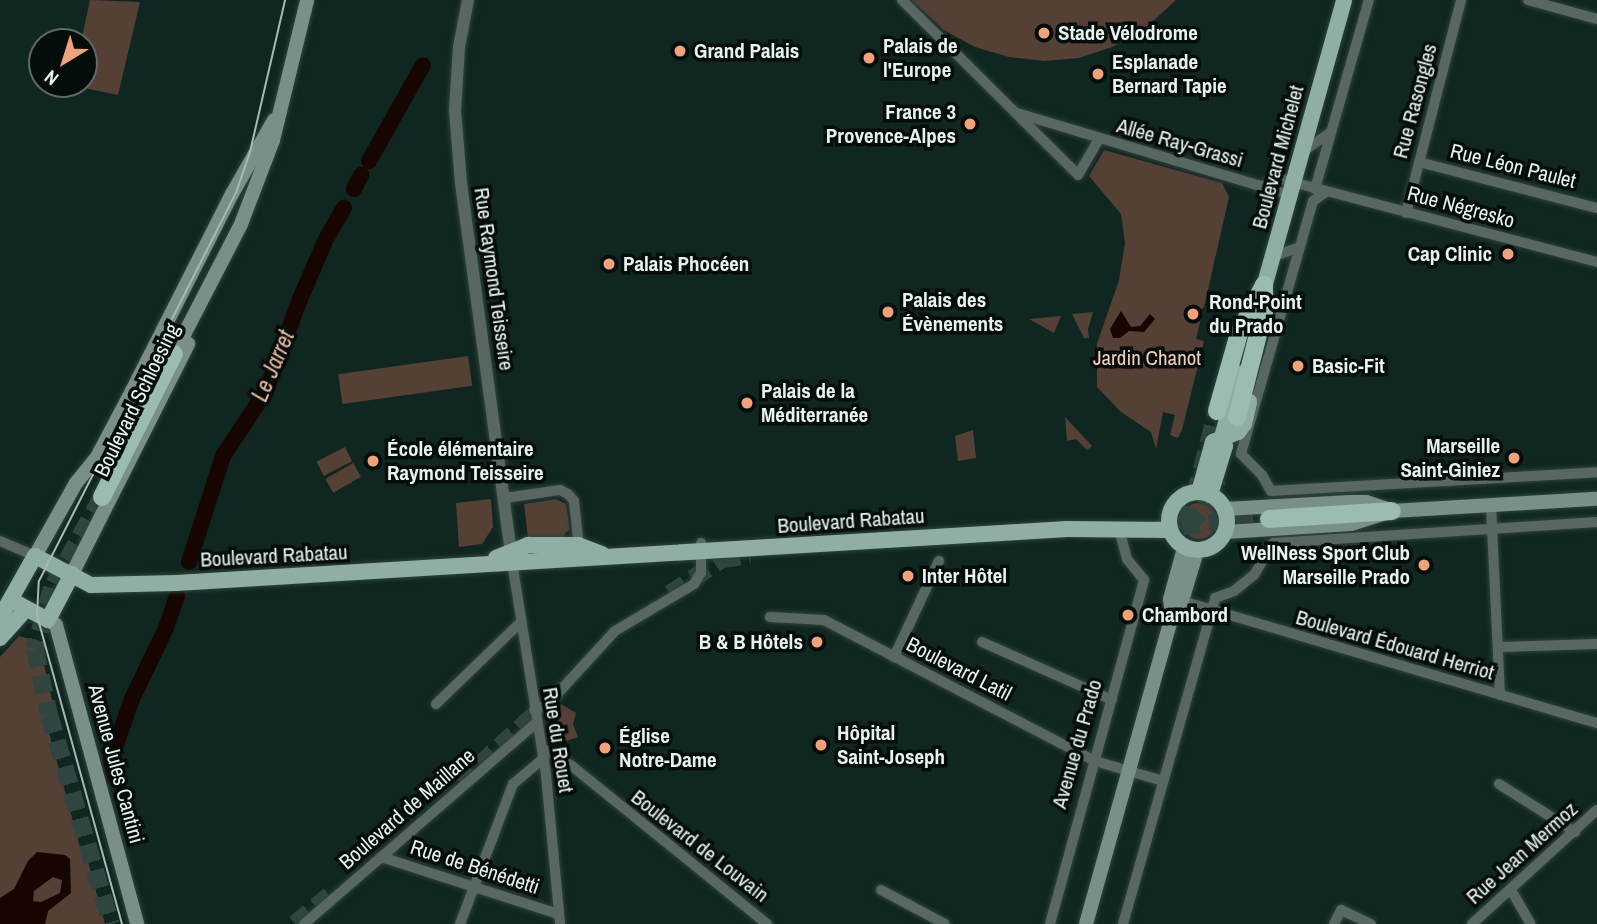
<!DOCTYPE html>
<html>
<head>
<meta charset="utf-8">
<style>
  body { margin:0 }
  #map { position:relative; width:1597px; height:924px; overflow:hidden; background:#102621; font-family:"Archivo Narrow",sans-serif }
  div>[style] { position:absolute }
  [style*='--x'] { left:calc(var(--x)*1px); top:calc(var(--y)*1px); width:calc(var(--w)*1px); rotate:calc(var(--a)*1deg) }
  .green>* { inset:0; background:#554036; transform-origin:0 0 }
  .round { border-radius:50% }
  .water>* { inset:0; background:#170500 }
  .river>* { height:16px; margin:-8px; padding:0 8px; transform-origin:8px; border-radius:8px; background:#170500 }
  .trunk-tunnel>* { height:18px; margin-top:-9px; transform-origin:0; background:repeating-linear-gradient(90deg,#304540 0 18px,transparent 0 27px) }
  .roads { filter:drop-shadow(0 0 2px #2e433e) drop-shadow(0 0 2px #2e433e) }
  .minor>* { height:10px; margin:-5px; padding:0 5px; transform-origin:5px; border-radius:5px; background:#596763 }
  .tertiary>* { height:12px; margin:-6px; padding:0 6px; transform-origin:6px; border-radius:6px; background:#596763 }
  .secondary>* { height:14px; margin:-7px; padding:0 7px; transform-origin:7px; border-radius:7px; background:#798f88 }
  .primary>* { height:16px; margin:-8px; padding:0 8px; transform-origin:8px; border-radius:8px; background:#91aea5 }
  .primary>.ring { margin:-8px; padding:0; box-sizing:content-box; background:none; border:16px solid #91aea5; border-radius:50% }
  .trunk>* { height:18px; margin:-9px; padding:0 9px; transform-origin:9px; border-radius:9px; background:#9cbcb2 }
  .tram>* { height:2px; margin:-1px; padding:0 1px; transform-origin:1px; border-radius:1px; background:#a9b8b4 }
  .dots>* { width:19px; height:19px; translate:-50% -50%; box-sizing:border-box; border:4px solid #050d0b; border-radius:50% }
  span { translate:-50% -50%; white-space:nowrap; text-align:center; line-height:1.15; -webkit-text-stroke:7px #050d0b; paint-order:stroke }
  .poi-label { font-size:21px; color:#e6f3ef; font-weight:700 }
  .left { translate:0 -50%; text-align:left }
  .right { translate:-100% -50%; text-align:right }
  .street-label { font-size:21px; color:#e6f3ef }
  .park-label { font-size:21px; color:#f8cdb9 }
  .water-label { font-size:23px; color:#edb89f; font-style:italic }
  .north { position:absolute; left:28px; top:28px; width:70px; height:70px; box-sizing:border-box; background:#050d0b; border:2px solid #5f6966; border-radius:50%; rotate:218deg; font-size:19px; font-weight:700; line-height:28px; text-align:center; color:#e6f3ef }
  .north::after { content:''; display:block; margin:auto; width:24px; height:32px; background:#f1a27b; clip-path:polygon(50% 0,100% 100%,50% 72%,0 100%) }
</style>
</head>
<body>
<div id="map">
  <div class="green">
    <i style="clip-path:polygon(90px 0,140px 2px,118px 95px,70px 85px,84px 84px,84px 42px,81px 42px)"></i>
    <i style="clip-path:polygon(911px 0,1176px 0,1143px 30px,1112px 47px,1079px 58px,1044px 61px,1009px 57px,975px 47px,944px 30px)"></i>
    <i style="clip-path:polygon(1104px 150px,1222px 183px,1229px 197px,1204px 307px,1197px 312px,1201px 318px,1196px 339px,1204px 341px,1182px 430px,1178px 438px,1170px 435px,1175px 415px,1163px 412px,1156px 449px,1151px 432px,1121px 412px,1097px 387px,1097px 344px,1119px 280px,1125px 243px,1121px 214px,1089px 176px)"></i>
    <i style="clip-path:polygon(1093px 312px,1088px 329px,1089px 338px,1084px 338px,1072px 314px)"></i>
    <i style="clip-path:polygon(1061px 316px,1054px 333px,1029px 319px)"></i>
    <i style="left:468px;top:356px;width:30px;height:131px;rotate:82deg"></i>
    <i style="clip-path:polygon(1065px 417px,1092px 446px,1087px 450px,1076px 439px,1067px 441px)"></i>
    <i style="clip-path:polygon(973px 430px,976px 458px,958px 461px,955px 436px)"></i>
    <i style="left:345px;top:447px;width:16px;height:32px;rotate:63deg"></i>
    <i style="left:353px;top:463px;width:16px;height:32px;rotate:60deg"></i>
    <i style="clip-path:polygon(491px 499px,493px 527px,482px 544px,459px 547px,456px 503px)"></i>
    <i style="clip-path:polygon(556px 499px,566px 504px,570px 530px,565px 533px,564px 539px,528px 538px,524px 504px)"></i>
    <i class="round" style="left:1181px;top:503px;width:36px;height:36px"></i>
    <i style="clip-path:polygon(19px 636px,39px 642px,55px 714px,45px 718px,81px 851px,85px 851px,105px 924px,0 924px,0 657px)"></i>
    <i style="clip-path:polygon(561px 704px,576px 713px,573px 724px,578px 737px,566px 741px,554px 713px)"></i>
  </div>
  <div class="water">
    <i style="clip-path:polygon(1121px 311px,1131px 327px,1140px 326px,1150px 314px,1155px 319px,1144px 332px,1129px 331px,1120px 338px,1113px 338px,1110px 329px)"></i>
    <i style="clip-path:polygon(evenodd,37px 852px,65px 855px,70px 859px,71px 893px,48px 911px,45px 924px,0 924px,0 898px,14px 889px,28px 861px,37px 852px,53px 877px,62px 880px,60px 893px,41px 902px,33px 901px,34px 891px,53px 877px)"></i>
  </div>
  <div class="river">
    <i style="--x:369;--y:161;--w:110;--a:-60.6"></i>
    <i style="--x:354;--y:189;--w:16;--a:-63"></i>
    <i style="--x:189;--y:562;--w:111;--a:-72.2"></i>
    <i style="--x:223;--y:456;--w:78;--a:-56.5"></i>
    <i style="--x:266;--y:391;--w:98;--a:-69.7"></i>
    <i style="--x:300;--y:299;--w:65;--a:-66.6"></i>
    <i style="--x:326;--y:239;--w:36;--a:-60"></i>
    <i style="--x:105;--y:776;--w:82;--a:-70.7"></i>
    <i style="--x:132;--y:699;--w:79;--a:-64.4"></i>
    <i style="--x:166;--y:628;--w:34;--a:-71"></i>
  </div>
  <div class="trunk-tunnel">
    <i style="--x:102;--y:497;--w:104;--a:118.8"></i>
    <i style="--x:52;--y:588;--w:63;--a:105.6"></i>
    <i style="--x:35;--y:649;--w:67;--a:78"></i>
    <i style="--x:49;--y:715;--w:218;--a:73.5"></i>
    <i style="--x:1187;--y:525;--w:27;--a:-42"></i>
    <i style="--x:1207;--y:507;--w:29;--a:-70"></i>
    <i style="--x:1166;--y:528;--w:14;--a:-30"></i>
    <i style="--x:1178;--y:521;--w:30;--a:-56"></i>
    <i style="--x:1195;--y:496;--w:88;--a:-75.5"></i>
    <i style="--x:1155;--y:530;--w:116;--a:-7.4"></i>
    <i style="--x:670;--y:594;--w:63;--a:-33.9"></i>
    <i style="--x:722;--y:559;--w:28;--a:-8"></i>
    <i style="--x:460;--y:783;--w:118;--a:-42.6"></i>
    <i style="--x:295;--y:924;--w:45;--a:-39.6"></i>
  </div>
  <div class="roads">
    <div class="minor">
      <i style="--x:902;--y:0;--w:248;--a:44.8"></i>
      <i style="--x:1078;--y:175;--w:42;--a:-59.7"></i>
      <i style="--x:1528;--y:0;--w:72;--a:15.4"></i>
      <i style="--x:1017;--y:113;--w:285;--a:16.7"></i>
      <i style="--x:1301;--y:153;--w:37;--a:-35"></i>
      <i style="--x:1419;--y:162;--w:184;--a:14.5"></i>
      <i style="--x:1261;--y:187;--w:18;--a:-29"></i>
      <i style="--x:1277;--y:178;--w:331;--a:14.7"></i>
      <i style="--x:1315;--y:189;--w:197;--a:-74.1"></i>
      <i style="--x:1326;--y:192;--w:16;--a:145"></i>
      <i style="--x:1313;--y:201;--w:263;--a:105.9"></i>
      <i style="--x:1241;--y:454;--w:30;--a:45"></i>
      <i style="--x:1262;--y:475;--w:18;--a:61"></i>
      <i style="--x:1271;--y:491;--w:327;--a:-3.3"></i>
      <i style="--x:1406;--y:213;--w:220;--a:-75.5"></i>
      <i style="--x:1272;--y:257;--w:29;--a:-20"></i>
      <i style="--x:505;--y:498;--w:56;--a:-8.3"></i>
      <i style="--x:560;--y:490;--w:9;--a:27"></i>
      <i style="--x:568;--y:494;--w:9;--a:49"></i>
      <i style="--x:574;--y:501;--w:36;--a:84"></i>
      <i style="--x:578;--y:537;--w:8;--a:90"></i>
      <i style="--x:578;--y:545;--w:6;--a:135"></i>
      <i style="--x:1491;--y:505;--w:190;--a:87.3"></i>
      <i style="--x:0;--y:541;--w:38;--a:23"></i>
      <i style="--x:512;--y:562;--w:216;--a:80.9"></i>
      <i style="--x:546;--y:775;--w:150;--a:84.6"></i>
      <i style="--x:1182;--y:601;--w:433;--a:16.4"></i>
      <i style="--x:770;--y:617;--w:54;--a:3.2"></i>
      <i style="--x:824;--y:620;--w:305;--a:27.5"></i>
      <i style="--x:1095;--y:761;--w:71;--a:16.4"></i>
      <i style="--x:982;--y:642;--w:142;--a:24"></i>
      <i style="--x:1500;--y:647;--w:97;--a:-1.8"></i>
      <i style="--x:894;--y:657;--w:106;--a:-64.9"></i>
      <i style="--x:436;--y:704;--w:117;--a:-44"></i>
      <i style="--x:534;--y:710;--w:14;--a:-21"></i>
      <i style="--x:547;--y:705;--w:100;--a:-47.4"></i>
      <i style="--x:615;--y:631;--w:92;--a:-30.7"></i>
      <i style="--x:694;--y:584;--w:13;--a:-58"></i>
      <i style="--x:701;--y:573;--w:30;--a:-90"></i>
      <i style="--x:542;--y:748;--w:35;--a:31"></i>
      <i style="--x:572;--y:766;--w:251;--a:39"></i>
      <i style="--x:1499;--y:784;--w:90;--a:32.3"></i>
      <i style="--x:381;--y:857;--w:187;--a:17.8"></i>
      <i style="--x:881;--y:890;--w:72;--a:28"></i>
      <i style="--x:1511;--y:890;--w:39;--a:60"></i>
      <i style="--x:304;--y:924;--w:307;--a:-40.9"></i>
      <i style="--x:460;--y:924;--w:150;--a:-69.3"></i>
      <i style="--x:513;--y:784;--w:40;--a:-40"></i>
      <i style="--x:1050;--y:924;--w:357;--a:-74.7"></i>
      <i style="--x:1144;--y:580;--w:27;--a:-129"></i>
      <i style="--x:1127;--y:559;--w:30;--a:-105"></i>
      <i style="--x:1123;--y:924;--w:339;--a:-74.2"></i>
      <i style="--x:1215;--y:598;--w:20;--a:-20"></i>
      <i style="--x:1234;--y:591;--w:26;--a:-39"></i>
      <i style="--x:1254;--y:575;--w:37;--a:-59"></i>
      <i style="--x:1273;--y:543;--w:325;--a:-3.7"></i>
      <i style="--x:1334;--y:924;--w:16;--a:-63"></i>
      <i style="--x:1341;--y:910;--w:33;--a:25"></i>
      <i style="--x:1472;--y:924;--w:169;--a:-42.4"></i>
    </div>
    <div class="tertiary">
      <i style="--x:468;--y:0;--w:48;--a:100.8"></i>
      <i style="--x:459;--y:47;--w:63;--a:93.6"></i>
      <i style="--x:455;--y:110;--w:73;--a:85.3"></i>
      <i style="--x:461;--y:183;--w:378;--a:82.3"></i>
    </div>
    <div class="secondary">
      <i style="--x:132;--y:391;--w:221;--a:-63.1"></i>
      <i style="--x:232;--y:194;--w:85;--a:-60.4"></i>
      <i style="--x:1225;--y:509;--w:125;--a:-3.2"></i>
      <i style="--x:1350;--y:502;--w:16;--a:0"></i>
      <i style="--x:1366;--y:502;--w:23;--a:18"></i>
      <i style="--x:1226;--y:532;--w:125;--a:-3.7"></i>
      <i style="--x:1351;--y:524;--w:43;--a:-17.6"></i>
      <i style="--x:1392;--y:511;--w:205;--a:-3.4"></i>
      <i style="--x:35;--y:556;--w:84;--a:-60.7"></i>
      <i style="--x:76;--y:483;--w:33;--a:-51"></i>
      <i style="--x:97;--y:457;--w:75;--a:-62.1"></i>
      <i style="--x:132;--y:391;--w:16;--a:-11"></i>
      <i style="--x:148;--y:388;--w:30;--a:-62"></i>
      <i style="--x:162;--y:362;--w:14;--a:-34"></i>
      <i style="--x:174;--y:354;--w:146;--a:-62.7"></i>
      <i style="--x:241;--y:224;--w:90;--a:-69.1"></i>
      <i style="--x:273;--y:140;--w:144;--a:-76.3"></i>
      <i style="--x:72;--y:574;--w:258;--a:-63.2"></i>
      <i style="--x:1172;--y:617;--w:18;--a:-96"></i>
      <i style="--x:1170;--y:599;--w:53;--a:-74.6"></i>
      <i style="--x:48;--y:620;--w:9;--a:32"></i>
      <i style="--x:56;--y:625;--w:310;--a:74.8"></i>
      <i style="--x:1086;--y:924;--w:319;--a:-74.4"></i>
      <i style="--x:1172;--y:617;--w:19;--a:-58"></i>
      <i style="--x:1182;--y:601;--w:52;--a:-73.3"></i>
    </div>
    <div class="primary">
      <i style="--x:1261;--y:298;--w:309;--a:-74.4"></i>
      <i class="ring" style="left:1169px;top:492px;width:42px;height:42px"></i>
      <i style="--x:1199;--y:492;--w:52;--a:-74.4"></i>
      <i style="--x:1213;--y:442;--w:27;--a:-22"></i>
      <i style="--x:1238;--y:432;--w:10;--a:-53"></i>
      <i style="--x:1244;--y:424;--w:23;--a:-77"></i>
      <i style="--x:1210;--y:495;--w:51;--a:-73"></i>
      <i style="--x:1225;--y:446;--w:9;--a:-108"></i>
      <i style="--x:1222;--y:437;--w:66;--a:-74.3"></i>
      <i style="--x:496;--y:558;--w:35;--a:-22"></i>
      <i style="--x:528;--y:545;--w:50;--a:0"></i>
      <i style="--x:578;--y:545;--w:26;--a:21"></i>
      <i style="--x:11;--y:600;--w:42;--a:28.4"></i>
      <i style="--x:48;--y:620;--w:52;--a:-62.4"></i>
      <i style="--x:0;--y:618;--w:71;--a:-60.6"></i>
      <i style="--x:35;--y:556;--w:63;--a:27.4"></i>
      <i style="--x:91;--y:585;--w:85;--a:-1.3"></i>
      <i style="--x:176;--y:583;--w:893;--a:-3.47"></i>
      <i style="--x:1067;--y:529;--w:103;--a:0.6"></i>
      <i style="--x:0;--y:638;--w:39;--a:-48"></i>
    </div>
    <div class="trunk">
      <i style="--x:1217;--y:411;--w:81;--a:-74.2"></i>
      <i style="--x:1239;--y:333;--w:54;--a:-62.5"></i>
      <i style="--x:1237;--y:417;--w:109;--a:-75.7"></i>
      <i style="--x:1264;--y:311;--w:26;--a:-90"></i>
      <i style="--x:102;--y:497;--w:160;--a:-63.3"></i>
      <i style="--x:1269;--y:519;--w:123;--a:-3.7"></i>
    </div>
  </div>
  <div class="tram">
    <i style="--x:122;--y:924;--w:320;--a:-105.4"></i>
    <i style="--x:37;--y:615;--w:34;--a:-87"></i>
    <i style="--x:39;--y:581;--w:438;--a:-63.1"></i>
    <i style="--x:237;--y:190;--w:40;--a:-71.1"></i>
    <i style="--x:250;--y:152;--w:156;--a:-77"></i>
  </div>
  <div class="dots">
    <i style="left:1044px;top:33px;background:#f1a27b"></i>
    <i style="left:680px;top:51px;background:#f1a27b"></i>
    <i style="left:869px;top:58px;background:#f1a27b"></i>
    <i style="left:1098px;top:74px;background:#f1a27b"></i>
    <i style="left:970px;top:124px;background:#f1a27b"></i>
    <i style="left:1508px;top:254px;background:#f1a27b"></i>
    <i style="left:609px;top:264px;background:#f1a27b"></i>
    <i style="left:888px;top:312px;background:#f1a27b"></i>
    <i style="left:1193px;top:314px;background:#f1a27b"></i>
    <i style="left:1298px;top:366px;background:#f1a27b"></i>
    <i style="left:747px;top:403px;background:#f1a27b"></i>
    <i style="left:1514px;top:458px;background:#f1a27b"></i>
    <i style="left:373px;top:461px;background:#f1a27b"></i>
    <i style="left:1424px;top:565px;background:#f1a27b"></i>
    <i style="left:908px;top:576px;background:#f1a27b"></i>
    <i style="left:1128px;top:615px;background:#f1a27b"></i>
    <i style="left:817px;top:642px;background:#f1a27b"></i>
    <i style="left:821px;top:745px;background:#f1a27b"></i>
    <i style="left:605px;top:748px;background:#f1a27b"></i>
  </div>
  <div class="poi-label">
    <span class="left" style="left:1058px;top:33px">Stade Vélodrome</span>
    <span class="left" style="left:883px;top:58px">Palais de<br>l'Europe</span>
    <span class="left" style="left:694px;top:51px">Grand Palais</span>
    <span class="left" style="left:1112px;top:74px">Esplanade<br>Bernard Tapie</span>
    <span class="right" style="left:956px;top:124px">France 3<br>Provence-Alpes</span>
    <span class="right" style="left:1492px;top:254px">Cap Clinic</span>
    <span class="left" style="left:623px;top:264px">Palais Phocéen</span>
    <span class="left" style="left:902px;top:312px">Palais des<br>Évènements</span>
    <span class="left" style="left:1209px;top:314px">Rond-Point<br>du Prado</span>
    <span class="left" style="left:1312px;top:366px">Basic-Fit</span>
    <span class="left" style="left:761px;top:403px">Palais de la<br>Méditerranée</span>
    <span class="right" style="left:1500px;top:458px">Marseille<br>Saint-Giniez</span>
    <span class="left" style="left:387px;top:461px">École élémentaire<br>Raymond Teisseire</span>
    <span class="right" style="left:1410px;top:565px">WellNess Sport Club<br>Marseille Prado</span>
    <span class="left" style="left:922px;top:576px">Inter Hôtel</span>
    <span class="left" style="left:1142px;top:615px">Chambord</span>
    <span class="right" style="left:803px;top:642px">B &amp; B Hôtels</span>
    <span class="left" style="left:837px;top:745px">Hôpital<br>Saint-Joseph</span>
    <span class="left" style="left:619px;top:748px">Église<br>Notre-Dame</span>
  </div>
  <div class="street-label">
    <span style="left:1415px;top:101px;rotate:-75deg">Rue Rasongles</span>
    <span style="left:1180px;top:143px;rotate:16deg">Allée Ray-Grassi</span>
    <span style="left:1278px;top:157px;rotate:-75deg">Boulevard Michelet</span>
    <span style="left:1513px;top:166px;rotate:14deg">Rue Léon Paulet</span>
    <span style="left:1461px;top:207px;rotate:15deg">Rue Négresko</span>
    <span style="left:494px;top:279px;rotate:82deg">Rue Raymond Teisseire</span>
    <span style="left:137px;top:400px;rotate:-64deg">Boulevard Schloesing</span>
    <span style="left:851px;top:521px;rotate:-4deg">Boulevard Rabatau</span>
    <span style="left:274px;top:556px;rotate:-3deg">Boulevard Rabatau</span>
    <span style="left:1395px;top:645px;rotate:16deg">Boulevard Édouard Herriot</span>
    <span style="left:959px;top:669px;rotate:27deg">Boulevard Latil</span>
    <span style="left:558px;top:740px;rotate:81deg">Rue du Rouet</span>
    <span style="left:1077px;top:744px;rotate:-74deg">Avenue du Prado</span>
    <span style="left:116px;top:764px;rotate:75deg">Avenue Jules Cantini</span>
    <span style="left:407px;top:809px;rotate:-41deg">Boulevard de Maillane</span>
    <span style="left:700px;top:846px;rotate:38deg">Boulevard de Louvain</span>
    <span style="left:1522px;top:853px;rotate:-42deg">Rue Jean Mermoz</span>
    <span style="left:475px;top:867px;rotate:18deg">Rue de Bénédetti</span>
  </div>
  <div class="park-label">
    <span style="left:1147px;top:358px">Jardin Chanot</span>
  </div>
  <div class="water-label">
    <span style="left:273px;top:366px;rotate:-67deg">Le Jarret</span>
  </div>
  <div class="north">N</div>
</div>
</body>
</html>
